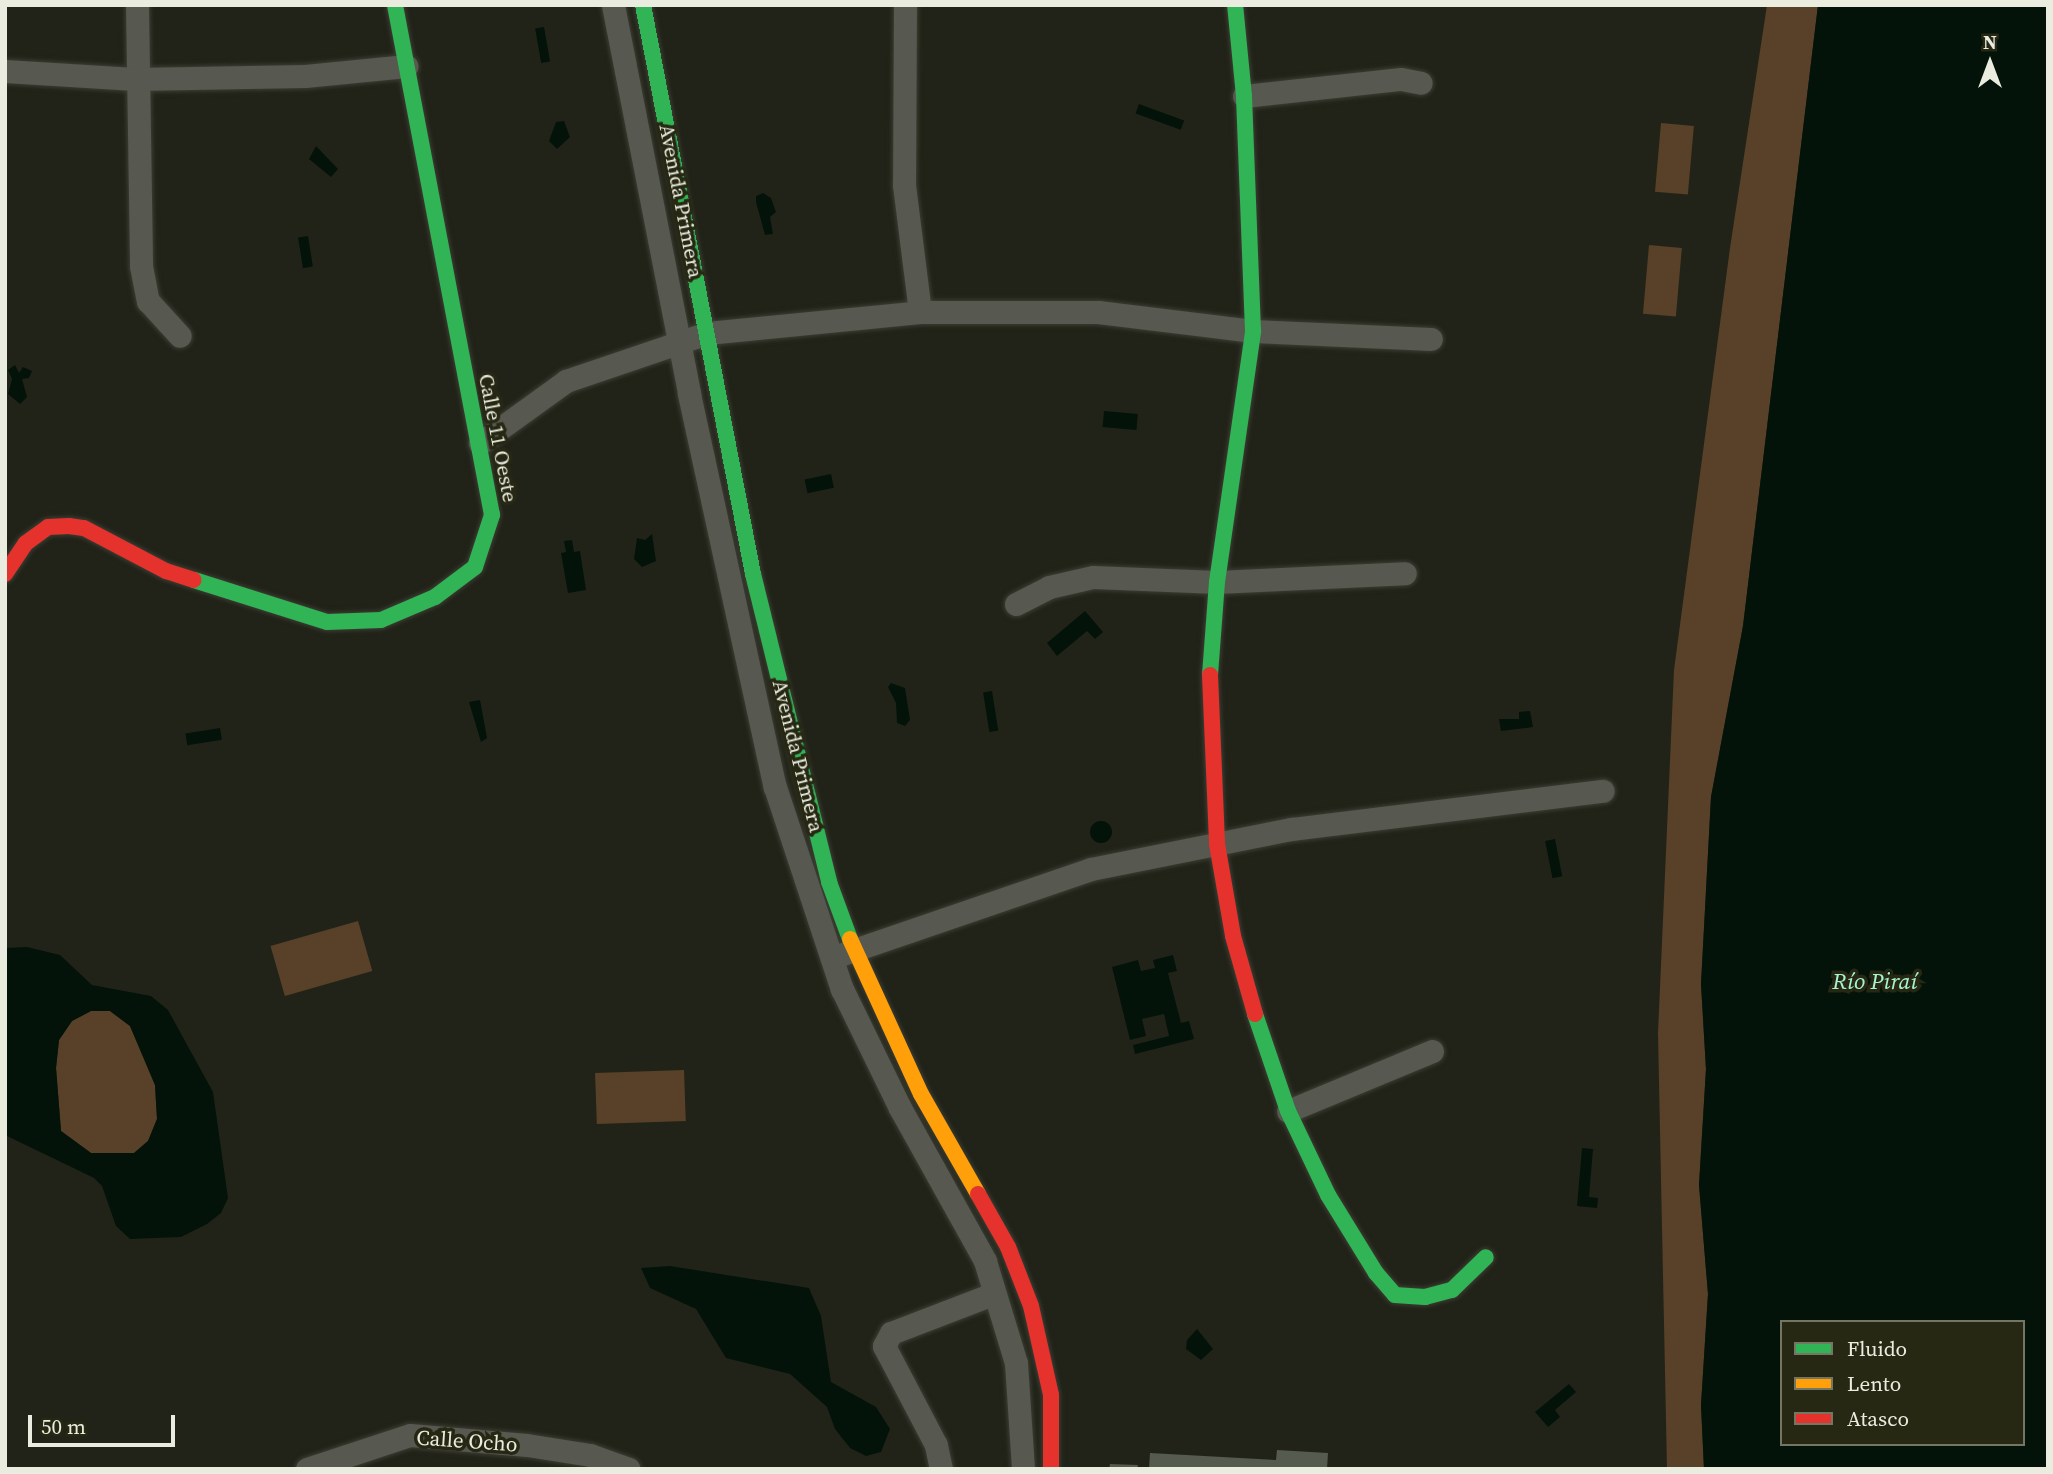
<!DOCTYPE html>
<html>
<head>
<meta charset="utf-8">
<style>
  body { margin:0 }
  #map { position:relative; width:2053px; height:1474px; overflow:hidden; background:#222318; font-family:"Source Serif 4",serif }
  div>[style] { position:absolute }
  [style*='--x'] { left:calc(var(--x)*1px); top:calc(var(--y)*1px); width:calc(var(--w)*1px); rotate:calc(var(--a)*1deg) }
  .green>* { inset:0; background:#584128; transform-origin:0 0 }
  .water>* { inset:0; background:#031309; transform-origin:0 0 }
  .round { border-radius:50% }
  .building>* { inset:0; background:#555b4f }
  .roads { filter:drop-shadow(0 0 2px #3b3d33) drop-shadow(0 0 2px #3b3d33) }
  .street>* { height:23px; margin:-11.5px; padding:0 11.5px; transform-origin:11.5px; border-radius:11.5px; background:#575850 }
  .fast>* { height:16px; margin:-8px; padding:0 8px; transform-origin:8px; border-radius:8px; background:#30b455 }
  .slow>* { height:16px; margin:-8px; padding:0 8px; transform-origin:8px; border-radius:8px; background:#ff9f0a }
  .jam>* { height:16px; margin:-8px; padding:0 8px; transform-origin:8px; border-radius:8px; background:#e5322d }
  span { translate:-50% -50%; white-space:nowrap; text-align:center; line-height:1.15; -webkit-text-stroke:7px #262813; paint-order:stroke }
  .street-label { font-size:21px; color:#e9ecde }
  .water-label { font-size:23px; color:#a7f5d2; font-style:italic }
  .frame { position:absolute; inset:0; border:7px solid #e9ecde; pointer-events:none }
  .legend { position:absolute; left:1780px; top:1320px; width:245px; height:126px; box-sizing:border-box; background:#262813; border:2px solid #747664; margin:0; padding:9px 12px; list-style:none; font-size:21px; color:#e9ecde }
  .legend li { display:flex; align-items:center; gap:14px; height:35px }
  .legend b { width:35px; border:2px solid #747664 }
  .north { position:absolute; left:1955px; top:28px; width:70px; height:70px; -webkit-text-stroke:5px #262813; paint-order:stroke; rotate:0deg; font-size:19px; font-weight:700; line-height:28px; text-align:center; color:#e9ecde }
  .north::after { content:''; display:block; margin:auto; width:24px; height:32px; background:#e9ecde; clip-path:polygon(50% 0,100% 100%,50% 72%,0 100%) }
  .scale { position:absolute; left:28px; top:1415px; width:147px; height:32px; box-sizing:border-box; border:4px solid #e9ecde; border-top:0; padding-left:9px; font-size:21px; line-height:24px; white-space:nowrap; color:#e9ecde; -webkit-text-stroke:5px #262813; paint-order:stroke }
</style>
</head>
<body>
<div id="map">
  <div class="green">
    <i style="clip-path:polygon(1767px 5px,1818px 5px,1743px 626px,1711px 797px,1701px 984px,1706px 1069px,1699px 1185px,1708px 1294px,1701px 1405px,1704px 1469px,1667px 1469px,1658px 1033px,1674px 670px,1730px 248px)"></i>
    <i style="left:1661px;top:123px;width:33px;height:69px;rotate:5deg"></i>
    <i style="left:1649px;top:245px;width:33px;height:69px;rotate:5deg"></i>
    <i style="left:358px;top:921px;width:52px;height:91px;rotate:74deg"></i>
    <i style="clip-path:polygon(91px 1011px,110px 1011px,130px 1026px,155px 1085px,157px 1119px,148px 1141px,134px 1153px,91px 1153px,61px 1131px,56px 1068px,59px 1040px,72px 1021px)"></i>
    <i style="left:684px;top:1070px;width:51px;height:89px;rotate:88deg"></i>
  </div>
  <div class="water">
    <i style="clip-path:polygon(evenodd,1818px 5px,2048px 5px,2048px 1469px,1704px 1469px,1701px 1405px,1708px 1294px,1699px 1185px,1706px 1069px,1701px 984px,1711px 797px,1743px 626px,1818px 5px,1782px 1322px,2023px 1322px,2023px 1444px,1782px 1444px,1782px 1322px)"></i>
    <i style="left:544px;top:27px;width:35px;height:9px;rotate:80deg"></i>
    <i style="left:1139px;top:104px;width:48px;height:10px;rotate:20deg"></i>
    <i style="clip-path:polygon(564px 121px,570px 137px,557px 149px,549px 141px,556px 122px)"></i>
    <i style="clip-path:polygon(316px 146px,338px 169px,331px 177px,309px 159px)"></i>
    <i style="clip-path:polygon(763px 193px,771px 198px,776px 212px,770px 217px,773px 234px,765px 235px,756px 202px,756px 196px)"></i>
    <i style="left:308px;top:236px;width:31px;height:10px;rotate:81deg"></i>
    <i style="clip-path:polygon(15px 365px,19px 373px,23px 367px,32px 371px,29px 378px,22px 379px,27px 397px,20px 404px,8px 394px,12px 379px,8px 370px)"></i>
    <i style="left:1104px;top:411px;width:34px;height:16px;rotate:5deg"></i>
    <i style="left:831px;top:474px;width:14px;height:27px;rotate:78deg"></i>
    <i style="clip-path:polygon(652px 534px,656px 561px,642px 567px,634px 559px,637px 538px,645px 540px)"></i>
    <i style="clip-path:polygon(572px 540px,574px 552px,580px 551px,586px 590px,568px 593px,561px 553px,566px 552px,564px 541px)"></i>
    <i style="clip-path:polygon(1085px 611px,1103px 632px,1095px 639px,1087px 631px,1057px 656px,1047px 643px)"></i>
    <i style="clip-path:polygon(891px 683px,905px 688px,910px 720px,905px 726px,897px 723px,896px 703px,888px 687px)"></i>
    <i style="left:992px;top:691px;width:40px;height:9px;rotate:81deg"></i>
    <i style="clip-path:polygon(480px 700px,487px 738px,481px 742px,469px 702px)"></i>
    <i style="clip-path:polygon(1530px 711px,1533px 727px,1501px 731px,1499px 719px,1519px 719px,1519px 712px)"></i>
    <i style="left:220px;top:728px;width:12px;height:35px;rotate:81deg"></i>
    <i class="round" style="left:1090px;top:821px;width:22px;height:22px"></i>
    <i style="left:1555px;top:839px;width:38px;height:10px;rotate:79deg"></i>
    <i style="clip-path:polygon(evenodd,27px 947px,60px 955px,92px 985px,151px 996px,168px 1010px,213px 1092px,228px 1198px,221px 1213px,207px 1224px,181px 1237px,130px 1239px,116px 1226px,102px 1186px,94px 1178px,5px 1135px,5px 948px,27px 947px,91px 1011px,110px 1011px,130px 1026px,155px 1085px,157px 1119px,148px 1141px,134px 1153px,91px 1153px,61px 1131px,56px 1068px,59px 1040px,72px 1021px,91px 1011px)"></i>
    <i style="clip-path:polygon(1173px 955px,1177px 971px,1168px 973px,1181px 1023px,1189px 1021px,1194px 1039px,1135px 1054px,1133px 1045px,1169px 1036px,1164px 1014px,1142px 1019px,1146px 1036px,1130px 1040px,1112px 967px,1138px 960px,1141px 971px,1155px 968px,1153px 960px)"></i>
    <i style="clip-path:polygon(1582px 1148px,1593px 1149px,1589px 1197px,1598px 1198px,1597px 1208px,1577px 1206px)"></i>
    <i style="clip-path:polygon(670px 1266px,809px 1288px,821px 1316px,831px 1382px,876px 1407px,890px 1429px,881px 1452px,866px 1456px,850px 1448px,835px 1429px,827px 1407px,790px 1374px,726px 1358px,696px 1309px,650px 1288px,641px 1268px)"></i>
    <i style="clip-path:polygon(1197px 1329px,1213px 1349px,1201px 1360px,1186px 1349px,1187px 1340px)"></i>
    <i style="clip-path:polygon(1569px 1384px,1576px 1392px,1555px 1410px,1560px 1417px,1548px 1427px,1535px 1412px)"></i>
  </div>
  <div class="building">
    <i style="clip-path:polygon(1277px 1450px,1328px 1453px,1327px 1469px,1149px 1469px,1150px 1453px,1276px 1460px)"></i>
    <i style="clip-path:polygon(1110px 1464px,1138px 1465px,1137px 1469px,1109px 1469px)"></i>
  </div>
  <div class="roads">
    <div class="street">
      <i style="--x:137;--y:5;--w:261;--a:89.1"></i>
      <i style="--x:141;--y:266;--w:36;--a:79"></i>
      <i style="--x:148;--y:301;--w:47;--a:47.6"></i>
      <i style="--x:613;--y:5;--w:396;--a:78.9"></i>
      <i style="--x:689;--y:394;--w:402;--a:77.7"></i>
      <i style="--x:775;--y:787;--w:213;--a:71.7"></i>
      <i style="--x:842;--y:989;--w:132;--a:64"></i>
      <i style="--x:900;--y:1108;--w:175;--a:60.9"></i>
      <i style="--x:985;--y:1261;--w:107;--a:73.1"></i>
      <i style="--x:1016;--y:1363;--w:106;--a:86.2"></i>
      <i style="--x:905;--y:5;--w:180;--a:90.3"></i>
      <i style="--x:904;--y:185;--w:128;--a:82.8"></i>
      <i style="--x:5;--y:71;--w:130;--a:3.5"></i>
      <i style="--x:135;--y:79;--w:170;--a:-1"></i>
      <i style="--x:305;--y:76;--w:102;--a:-5.6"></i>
      <i style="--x:1244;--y:96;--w:158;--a:-6.2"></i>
      <i style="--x:1401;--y:79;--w:20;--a:11"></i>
      <i style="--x:480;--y:443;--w:106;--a:-35.8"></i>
      <i style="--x:566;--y:381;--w:149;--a:-18.8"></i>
      <i style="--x:707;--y:333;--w:214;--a:-5.6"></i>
      <i style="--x:920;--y:312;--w:178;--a:0"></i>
      <i style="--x:1098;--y:312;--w:156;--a:7"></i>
      <i style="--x:1253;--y:331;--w:178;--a:2.6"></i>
      <i style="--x:1016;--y:604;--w:37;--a:-27"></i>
      <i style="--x:1049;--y:587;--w:45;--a:-12.8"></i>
      <i style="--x:1093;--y:577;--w:124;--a:2.3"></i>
      <i style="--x:1217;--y:582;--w:188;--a:-2.7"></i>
      <i style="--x:840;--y:955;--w:265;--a:-18.9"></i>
      <i style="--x:1091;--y:869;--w:205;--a:-11.3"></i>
      <i style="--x:1292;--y:829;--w:313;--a:-7"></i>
      <i style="--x:1288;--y:1111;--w:156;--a:-22.6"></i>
      <i style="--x:307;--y:1469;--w:108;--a:-18.3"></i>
      <i style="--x:410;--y:1435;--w:117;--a:4.9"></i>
      <i style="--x:527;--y:1445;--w:64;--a:9"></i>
      <i style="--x:590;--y:1455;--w:41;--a:19.7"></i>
      <i style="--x:941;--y:1469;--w:25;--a:-102"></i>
      <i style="--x:936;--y:1445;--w:112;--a:-117.7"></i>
      <i style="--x:884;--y:1346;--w:15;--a:-62"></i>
      <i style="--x:891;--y:1333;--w:111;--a:-21"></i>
    </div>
    <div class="fast">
      <i style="--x:643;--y:5;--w:580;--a:79.06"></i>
      <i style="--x:753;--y:574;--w:317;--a:76.1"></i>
      <i style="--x:829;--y:882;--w:61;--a:69.8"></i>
      <i style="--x:194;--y:580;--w:139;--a:17.5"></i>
      <i style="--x:327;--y:622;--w:54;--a:-2.1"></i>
      <i style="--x:381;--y:620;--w:59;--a:-23.1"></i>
      <i style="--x:435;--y:597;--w:50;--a:-36.9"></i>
      <i style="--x:475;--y:567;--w:55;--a:-71.9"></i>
      <i style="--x:492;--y:515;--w:519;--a:-100.77"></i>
      <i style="--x:1210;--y:675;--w:93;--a:-85.7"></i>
      <i style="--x:1217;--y:582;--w:254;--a:-81.8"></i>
      <i style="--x:1253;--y:331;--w:235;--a:-92.2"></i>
      <i style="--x:1244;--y:96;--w:91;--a:-95.6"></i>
      <i style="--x:1255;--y:1014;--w:102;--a:71.2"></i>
      <i style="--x:1288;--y:1111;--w:93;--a:64.5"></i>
      <i style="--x:1328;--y:1195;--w:92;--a:58.4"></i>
      <i style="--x:1376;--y:1273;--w:29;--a:49"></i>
      <i style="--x:1395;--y:1295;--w:30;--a:4"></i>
      <i style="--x:1425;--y:1297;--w:28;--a:-15"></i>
      <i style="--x:1452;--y:1290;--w:47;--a:-44.1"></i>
    </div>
    <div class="slow">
      <i style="--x:850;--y:939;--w:170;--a:65.4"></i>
      <i style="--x:921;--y:1094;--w:115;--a:60.3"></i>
    </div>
    <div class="jam">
      <i style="--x:5;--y:574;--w:37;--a:-56"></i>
      <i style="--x:26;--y:543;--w:27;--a:-36"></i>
      <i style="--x:48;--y:527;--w:21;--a:-3"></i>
      <i style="--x:69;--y:526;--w:15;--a:8"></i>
      <i style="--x:84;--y:528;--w:93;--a:27.7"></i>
      <i style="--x:166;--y:571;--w:29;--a:18"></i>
      <i style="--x:1210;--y:675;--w:169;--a:87.6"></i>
      <i style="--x:1217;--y:844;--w:93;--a:80.1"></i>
      <i style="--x:1233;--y:936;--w:81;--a:74.2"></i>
      <i style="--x:978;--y:1194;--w:61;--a:60.5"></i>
      <i style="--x:1008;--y:1247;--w:63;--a:68.7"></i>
      <i style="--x:1031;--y:1306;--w:91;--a:77.3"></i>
      <i style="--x:1051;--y:1395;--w:74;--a:90"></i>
    </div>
  </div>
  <div class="street-label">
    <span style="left:681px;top:201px;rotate:79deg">Avenida Primera</span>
    <span style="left:498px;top:438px;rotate:79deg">Calle 11 Oeste</span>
    <span style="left:798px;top:756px;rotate:76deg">Avenida Primera</span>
    <span style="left:467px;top:1441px;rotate:4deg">Calle Ocho</span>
  </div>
  <div class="water-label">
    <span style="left:1875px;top:981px">Río Piraí</span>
  </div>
  <div class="frame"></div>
  <ul class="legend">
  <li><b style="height:9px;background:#30b455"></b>Fluido</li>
  <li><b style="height:9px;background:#ff9f0a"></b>Lento</li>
  <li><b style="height:9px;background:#e5322d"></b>Atasco</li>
  </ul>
  <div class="north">N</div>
  <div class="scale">50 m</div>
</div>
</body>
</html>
